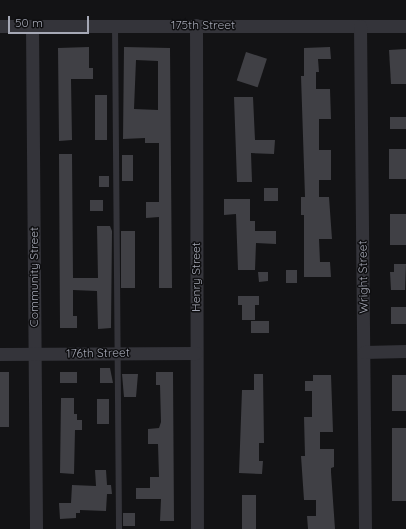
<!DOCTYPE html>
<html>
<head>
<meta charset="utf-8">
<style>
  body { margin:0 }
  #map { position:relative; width:406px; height:529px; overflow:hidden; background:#131315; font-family:Quicksand,sans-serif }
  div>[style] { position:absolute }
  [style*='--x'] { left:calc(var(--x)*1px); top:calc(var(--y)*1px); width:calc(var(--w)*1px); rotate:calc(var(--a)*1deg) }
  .building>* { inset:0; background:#404045; transform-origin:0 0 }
  .lane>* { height:6px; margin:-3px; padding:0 3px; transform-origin:3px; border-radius:3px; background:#34343a }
  .street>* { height:13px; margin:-6.5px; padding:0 6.5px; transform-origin:6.5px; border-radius:6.5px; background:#34343a }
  span { translate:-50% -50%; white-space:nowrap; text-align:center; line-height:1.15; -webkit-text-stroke:3px #0e0e10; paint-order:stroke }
  .street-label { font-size:12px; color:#a5a8b5 }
  .scale { position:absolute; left:8px; top:16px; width:81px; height:18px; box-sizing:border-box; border:2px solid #a5a8b5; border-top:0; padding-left:5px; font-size:12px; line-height:14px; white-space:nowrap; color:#a5a8b5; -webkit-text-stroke:3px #0e0e10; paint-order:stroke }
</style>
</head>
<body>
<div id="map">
  <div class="building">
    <i style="clip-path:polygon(89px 47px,89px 68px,93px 68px,93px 79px,71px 79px,72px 140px,59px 141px,58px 48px)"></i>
    <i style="clip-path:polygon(evenodd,124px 47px,170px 48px,172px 288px,159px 288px,159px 217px,146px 218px,146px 202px,159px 202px,159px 143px,145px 143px,145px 138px,123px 139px,124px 47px,136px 60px,158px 61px,158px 110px,134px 109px,136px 60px)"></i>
    <i style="clip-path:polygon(330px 47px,331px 59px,318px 59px,319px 72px,316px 72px,316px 89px,330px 89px,331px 119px,319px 119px,319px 150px,331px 150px,331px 180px,319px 180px,319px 197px,329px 197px,332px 239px,319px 239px,320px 262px,330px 262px,331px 277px,304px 277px,304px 215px,301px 215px,301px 197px,305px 197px,301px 76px,304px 76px,304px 48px)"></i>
    <i style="clip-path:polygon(406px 49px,406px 84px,391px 84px,389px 50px)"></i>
    <i style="left:246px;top:52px;width:22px;height:30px;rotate:18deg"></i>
    <i style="left:95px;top:95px;width:12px;height:45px"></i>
    <i style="clip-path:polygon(234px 97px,253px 97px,255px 140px,275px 140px,274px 154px,251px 153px,252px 182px,237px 182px)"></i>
    <i style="left:390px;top:117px;width:16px;height:12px"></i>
    <i style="left:389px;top:149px;width:17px;height:30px"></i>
    <i style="clip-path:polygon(59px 154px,72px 154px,73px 278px,98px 278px,97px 226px,110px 226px,112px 231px,111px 328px,98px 329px,97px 291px,73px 290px,73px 316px,77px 316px,77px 328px,60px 328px)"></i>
    <i style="left:122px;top:155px;width:11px;height:26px"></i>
    <i style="left:99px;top:176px;width:10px;height:11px"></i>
    <i style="left:264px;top:188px;width:14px;height:13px"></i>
    <i style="clip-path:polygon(224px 199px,250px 199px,250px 221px,255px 221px,255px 231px,276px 231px,276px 244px,256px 243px,255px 270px,238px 270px,236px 214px,224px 215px)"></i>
    <i style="left:90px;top:200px;width:13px;height:11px"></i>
    <i style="left:390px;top:214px;width:16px;height:31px"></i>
    <i style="left:121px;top:231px;width:14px;height:57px"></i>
    <i style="clip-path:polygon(394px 264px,406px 264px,405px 290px,391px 290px,390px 272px,394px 272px)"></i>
    <i style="left:286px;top:270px;width:11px;height:13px"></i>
    <i style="clip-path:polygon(258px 272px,268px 272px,268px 281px,259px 282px)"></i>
    <i style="clip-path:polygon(238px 296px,259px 296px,259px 305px,255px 305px,255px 320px,242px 320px,242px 305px,238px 305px)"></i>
    <i style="left:391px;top:307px;width:15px;height:17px"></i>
    <i style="left:269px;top:321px;width:12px;height:18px;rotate:90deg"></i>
    <i style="clip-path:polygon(100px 368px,110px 368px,113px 383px,100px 383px)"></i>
    <i style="left:0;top:372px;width:9px;height:55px"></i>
    <i style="left:77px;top:372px;width:11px;height:17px;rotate:90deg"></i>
    <i style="clip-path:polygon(156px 372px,173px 372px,174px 521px,160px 521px,161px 499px,136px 499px,136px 488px,150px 488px,150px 477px,159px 477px,158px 444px,148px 444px,148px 429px,159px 428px,161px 422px,160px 385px,156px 385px)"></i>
    <i style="clip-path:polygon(122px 374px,138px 374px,136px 397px,124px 397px)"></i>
    <i style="clip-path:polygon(254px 374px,263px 374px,264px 443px,259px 443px,259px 461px,263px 461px,262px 474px,239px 473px,242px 390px,254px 390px)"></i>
    <i style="clip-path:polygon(313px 375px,331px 375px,333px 432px,320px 432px,320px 449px,334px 449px,334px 467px,331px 468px,331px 472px,335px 529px,308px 529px,307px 516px,316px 516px,316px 500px,304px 500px,301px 456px,305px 456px,304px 417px,312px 417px,312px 391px,305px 391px,305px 381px,313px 381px)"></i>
    <i style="left:392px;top:375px;width:14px;height:36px"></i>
    <i style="clip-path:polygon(61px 398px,74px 398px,74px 414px,77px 414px,77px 420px,82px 420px,82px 430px,75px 430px,74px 474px,60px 473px)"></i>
    <i style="left:97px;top:399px;width:12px;height:25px"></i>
    <i style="left:392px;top:428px;width:14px;height:73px"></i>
    <i style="clip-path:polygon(95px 470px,106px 470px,107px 485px,111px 485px,112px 494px,107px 494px,106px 511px,80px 510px,80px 513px,76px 513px,76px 518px,60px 519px,59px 503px,71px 503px,72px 485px,96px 486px)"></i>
    <i style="left:242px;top:495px;width:14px;height:34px"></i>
    <i style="left:123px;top:513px;width:12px;height:13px"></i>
  </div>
  <div class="lane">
    <i style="--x:115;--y:26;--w:503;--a:89.54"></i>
  </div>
  <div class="street">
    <i style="--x:196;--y:25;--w:504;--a:89.89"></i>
    <i style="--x:0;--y:26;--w:406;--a:0"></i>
    <i style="--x:32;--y:26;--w:503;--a:89.54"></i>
    <i style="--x:360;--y:26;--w:503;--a:89.43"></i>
    <i style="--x:364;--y:352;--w:42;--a:-1.4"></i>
    <i style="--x:0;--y:354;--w:196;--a:-0.3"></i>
  </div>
  <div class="street-label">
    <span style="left:203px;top:25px">175th Street</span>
    <span style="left:34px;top:277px;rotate:-90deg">Community Street</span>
    <span style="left:196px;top:277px;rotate:-90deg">Henry Street</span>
    <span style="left:363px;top:277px;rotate:-91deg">Wright Street</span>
    <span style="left:98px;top:353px;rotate:-1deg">176th Street</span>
  </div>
  <div class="scale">50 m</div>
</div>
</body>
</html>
